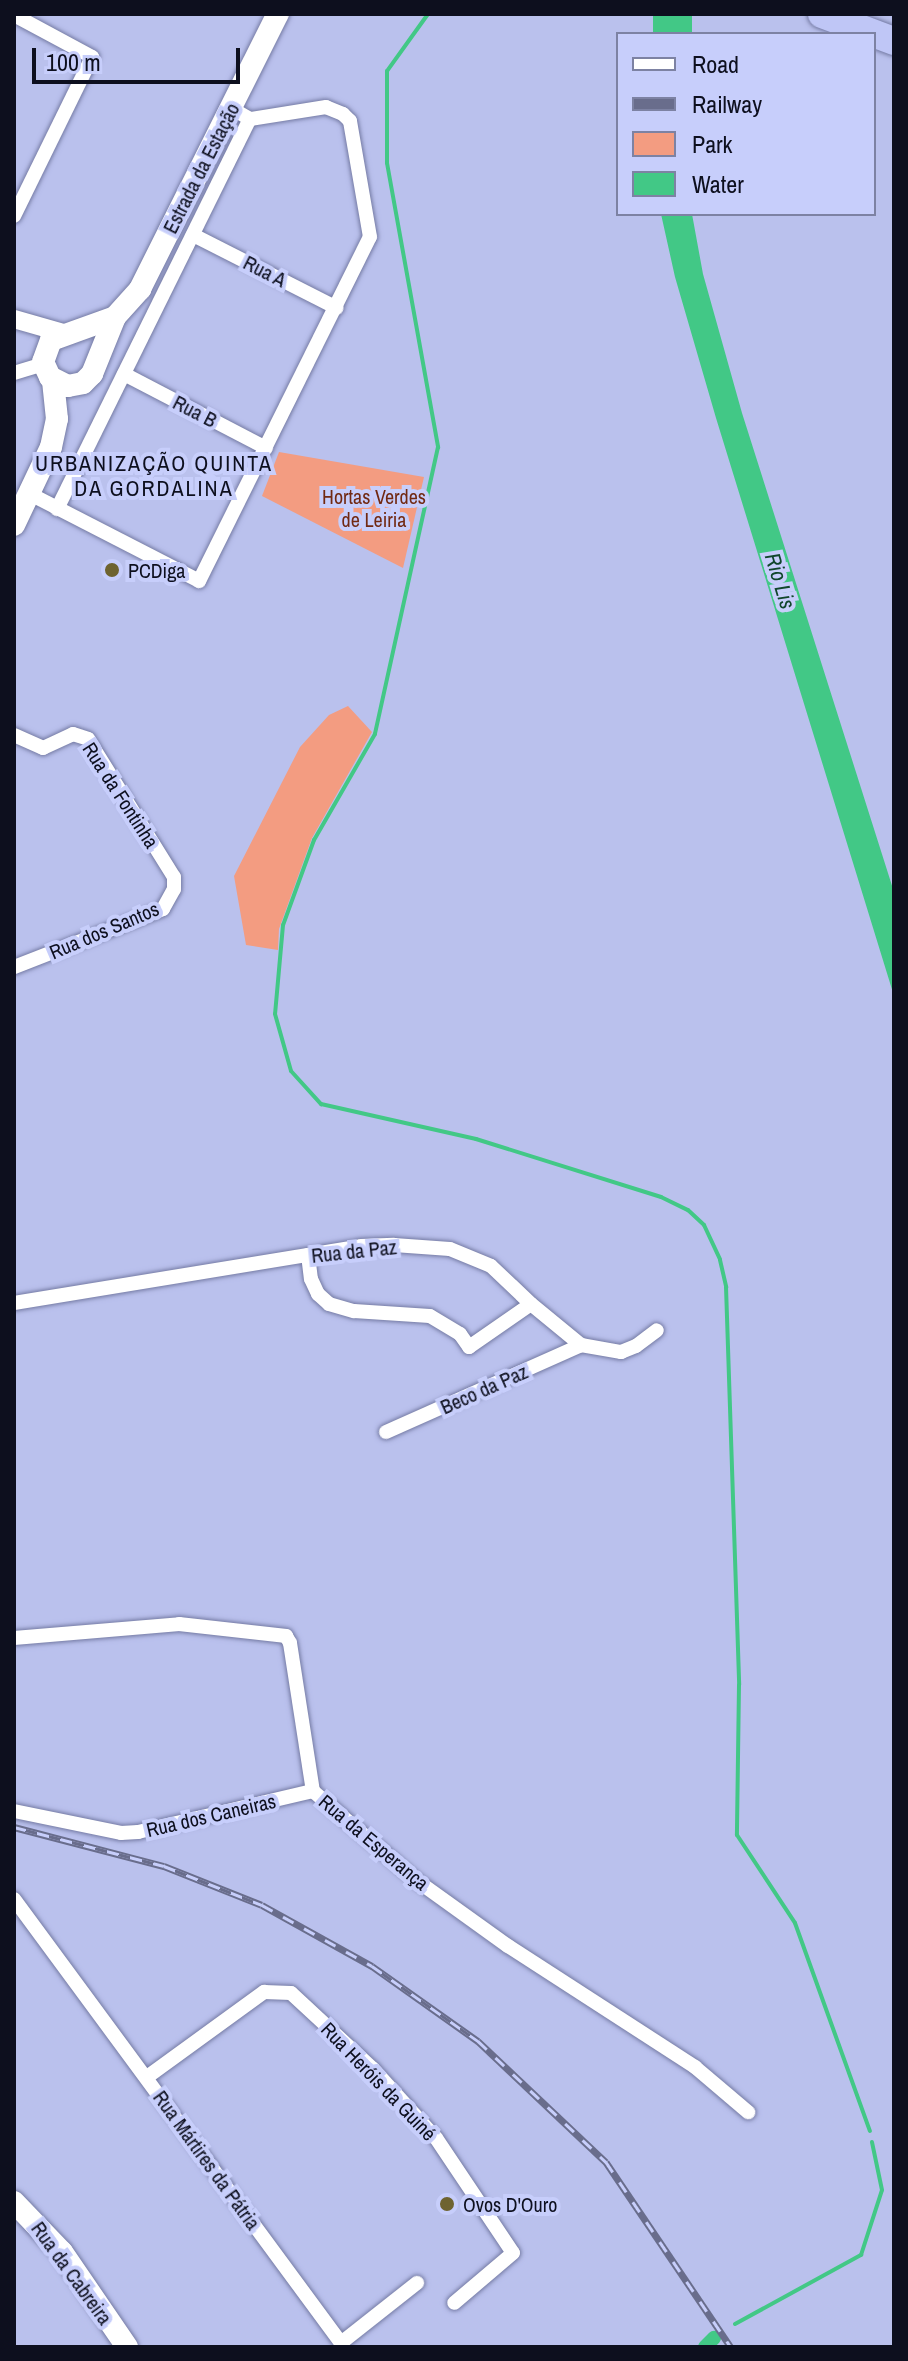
<!DOCTYPE html>
<html>
<head>
<meta charset="utf-8">
<style>
  body { margin:0 }
  #map { position:relative; width:908px; height:2361px; overflow:hidden; background:#bac1ed; font-family:"Archivo Narrow",sans-serif }
  div>[style] { position:absolute }
  [style*='--x'] { left:calc(var(--x)*1px); top:calc(var(--y)*1px); width:calc(var(--w)*1px); rotate:calc(var(--a)*1deg) }
  .green>* { inset:0; background:#f39c81 }
  .water>* { inset:0; background:#42c886; transform-origin:0 0 }
  .stream>* { height:4px; margin:-2px; padding:0 2px; transform-origin:2px; border-radius:2px; background:#42c886 }
  .canal>* { height:14px; margin:-7px; padding:0 7px; transform-origin:7px; border-radius:7px; background:#42c886 }
  .roads { filter:drop-shadow(0 0 2px #757ba4) drop-shadow(0 0 2px #757ba4) }
  .minor>* { height:14px; margin:-7px; padding:0 7px; transform-origin:7px; border-radius:7px; background:#fff }
  .tertiary>* { height:18px; margin:-9px; padding:0 9px; transform-origin:9px; border-radius:9px; background:#fff }
  .secondary>* { height:22px; margin:-11px; padding:0 11px; transform-origin:11px; border-radius:11px; background:#fff }
  .motorway>* { height:28px; margin:-14px; padding:0 14px; transform-origin:14px; border-radius:14px; background:#bfc6f6 }
  .rail>* { height:7px; margin-top:-3.5px; transform-origin:0; background:repeating-linear-gradient(90deg,#c7cefb 0 12px,#696d8c 0 24px); box-sizing:border-box; border-block:2px solid #696d8c }
  .dots>* { width:22px; height:22px; translate:-50% -50%; box-sizing:border-box; border:4px solid #c7cefb; border-radius:50% }
  span { translate:-50% -50%; white-space:nowrap; text-align:center; line-height:1.15; -webkit-text-stroke:8px #c7cefb; paint-order:stroke }
  .street-label { font-size:20px; color:#0d0f1e }
  .park-label { font-size:20px; color:#712912 }
  .poi-label { font-size:20px; color:#0d0f1e }
  .left { translate:0 -50%; text-align:left }
  .neighbourhood-label { font-size:22px; color:#0d0f1e; letter-spacing:2px }
  .water-label { font-size:22px; color:#10462c; font-style:italic }
  .frame { position:absolute; inset:0; border:16px solid #0d0f1e; pointer-events:none }
  .legend { position:absolute; left:616px; top:32px; width:260px; height:184px; box-sizing:border-box; background:#c7cefb; border:2px solid #7d82a3; margin:0; padding:10px 14px; list-style:none; font-size:24px; color:#0d0f1e }
  .legend li { display:flex; align-items:center; gap:16px; height:40px }
  .legend b { width:40px; border:2px solid #7d82a3 }
  .scale { position:absolute; left:32px; top:48px; width:208px; height:36px; box-sizing:border-box; border:4px solid #0d0f1e; border-top:0; padding-left:10px; font-size:24px; line-height:28px; white-space:nowrap; color:#0d0f1e; -webkit-text-stroke:6px #c7cefb; paint-order:stroke }
</style>
</head>
<body>
<div id="map">
  <div class="green">
    <i style="clip-path:polygon(279px 452px,424px 477px,403px 568px,262px 496px)"></i>
    <i style="clip-path:polygon(348px 706px,372px 732px,312px 838px,279px 929px,278px 950px,246px 945px,234px 876px,300px 747px,329px 715px)"></i>
  </div>
  <div class="water">
    <i style="left:653px;top:14px;width:39px;height:20px"></i>
    <i style="clip-path:polygon(661px 214px,692px 214px,703px 274px,742px 413px,894px 892px,894px 996px,716px 418px,675px 277px)"></i>
  </div>
  <div class="stream">
    <i style="--x:428;--y:14;--w:70;--a:125.7"></i>
    <i style="--x:387;--y:71;--w:92;--a:90"></i>
    <i style="--x:387;--y:163;--w:289;--a:79.8"></i>
    <i style="--x:438;--y:447;--w:294;--a:102.4"></i>
    <i style="--x:375;--y:734;--w:122;--a:119.9"></i>
    <i style="--x:314;--y:840;--w:90;--a:110"></i>
    <i style="--x:283;--y:925;--w:89;--a:95.1"></i>
    <i style="--x:275;--y:1014;--w:59;--a:74.3"></i>
    <i style="--x:291;--y:1071;--w:45;--a:47.7"></i>
    <i style="--x:321;--y:1104;--w:159;--a:12.7"></i>
    <i style="--x:476;--y:1139;--w:194;--a:17.4"></i>
    <i style="--x:661;--y:1197;--w:30;--a:26"></i>
    <i style="--x:688;--y:1210;--w:22;--a:43"></i>
    <i style="--x:704;--y:1225;--w:38;--a:65"></i>
    <i style="--x:720;--y:1260;--w:28;--a:77"></i>
    <i style="--x:726;--y:1287;--w:398;--a:88.1"></i>
    <i style="--x:739;--y:1685;--w:150;--a:90.8"></i>
    <i style="--x:737;--y:1835;--w:105;--a:56.6"></i>
    <i style="--x:795;--y:1923;--w:221;--a:70.2"></i>
    <i style="--x:735;--y:2324;--w:144;--a:-28.7"></i>
    <i style="--x:861;--y:2255;--w:68;--a:-72.1"></i>
    <i style="--x:882;--y:2190;--w:49;--a:-101.8"></i>
  </div>
  <div class="canal">
    <i style="--x:705;--y:2347;--w:13;--a:-45"></i>
  </div>
  <div class="roads">
    <div class="minor">
      <i style="--x:14;--y:15;--w:89;--a:28.3"></i>
      <i style="--x:92;--y:57;--w:177;--a:116.1"></i>
      <i style="--x:193;--y:235;--w:161;--a:26.9"></i>
      <i style="--x:14;--y:373;--w:30;--a:-17"></i>
      <i style="--x:124;--y:374;--w:160;--a:27.5"></i>
      <i style="--x:30;--y:494;--w:190;--a:27.2"></i>
      <i style="--x:199;--y:581;--w:384;--a:-63.6"></i>
      <i style="--x:370;--y:237;--w:118;--a:-99.8"></i>
      <i style="--x:350;--y:121;--w:10;--a:-135"></i>
      <i style="--x:343;--y:114;--w:18;--a:-158"></i>
      <i style="--x:326;--y:107;--w:77;--a:171"></i>
      <i style="--x:250;--y:119;--w:22;--a:-150"></i>
      <i style="--x:57;--y:509;--w:435;--a:-63.7"></i>
      <i style="--x:14;--y:735;--w:32;--a:24"></i>
      <i style="--x:43;--y:748;--w:33;--a:-25"></i>
      <i style="--x:73;--y:734;--w:16;--a:18"></i>
      <i style="--x:88;--y:739;--w:163;--a:58.1"></i>
      <i style="--x:174;--y:877;--w:12;--a:90"></i>
      <i style="--x:174;--y:889;--w:23;--a:119"></i>
      <i style="--x:163;--y:909;--w:160;--a:158.7"></i>
      <i style="--x:308;--y:1255;--w:24;--a:83"></i>
      <i style="--x:311;--y:1279;--w:17;--a:65"></i>
      <i style="--x:318;--y:1294;--w:15;--a:42"></i>
      <i style="--x:329;--y:1304;--w:26;--a:16"></i>
      <i style="--x:354;--y:1311;--w:76;--a:3.8"></i>
      <i style="--x:430;--y:1316;--w:35;--a:31"></i>
      <i style="--x:460;--y:1334;--w:16;--a:55"></i>
      <i style="--x:469;--y:1347;--w:75;--a:-34.7"></i>
      <i style="--x:14;--y:1303;--w:352;--a:-9.3"></i>
      <i style="--x:361;--y:1246;--w:33;--a:-2"></i>
      <i style="--x:394;--y:1245;--w:56;--a:4.1"></i>
      <i style="--x:450;--y:1249;--w:44;--a:22.5"></i>
      <i style="--x:491;--y:1266;--w:55;--a:43.5"></i>
      <i style="--x:531;--y:1304;--w:65;--a:39.4"></i>
      <i style="--x:581;--y:1345;--w:41;--a:9.9"></i>
      <i style="--x:621;--y:1352;--w:16;--a:-22"></i>
      <i style="--x:636;--y:1346;--w:26;--a:-37"></i>
      <i style="--x:386;--y:1432;--w:214;--a:-24"></i>
      <i style="--x:14;--y:1638;--w:166;--a:-4.8"></i>
      <i style="--x:179;--y:1624;--w:108;--a:6.4"></i>
      <i style="--x:286;--y:1636;--w:8;--a:60"></i>
      <i style="--x:290;--y:1643;--w:150;--a:81.2"></i>
      <i style="--x:313;--y:1791;--w:136;--a:40.8"></i>
      <i style="--x:416;--y:1880;--w:113;--a:35.7"></i>
      <i style="--x:508;--y:1946;--w:223;--a:32.9"></i>
      <i style="--x:695;--y:2067;--w:70;--a:40.3"></i>
      <i style="--x:14;--y:1811;--w:109;--a:11.6"></i>
      <i style="--x:121;--y:1833;--w:17;--a:-3"></i>
      <i style="--x:138;--y:1832;--w:180;--a:-13.2"></i>
      <i style="--x:14;--y:1899;--w:551;--a:53.63"></i>
      <i style="--x:341;--y:2343;--w:97;--a:-38.3"></i>
      <i style="--x:147;--y:2077;--w:145;--a:-36"></i>
      <i style="--x:264;--y:1992;--w:27;--a:2"></i>
      <i style="--x:291;--y:1993;--w:112;--a:42.8"></i>
      <i style="--x:373;--y:2069;--w:93;--a:47.6"></i>
      <i style="--x:436;--y:2138;--w:138;--a:56.2"></i>
      <i style="--x:513;--y:2253;--w:77;--a:139.7"></i>
    </div>
    <div class="tertiary">
      <i style="--x:14;--y:319;--w:51;--a:15.9"></i>
    </div>
    <div class="secondary">
      <i style="--x:115;--y:317;--w:68;--a:160.2"></i>
      <i style="--x:51;--y:340;--w:23;--a:110"></i>
      <i style="--x:43;--y:362;--w:17;--a:65"></i>
      <i style="--x:50;--y:377;--w:20;--a:27"></i>
      <i style="--x:68;--y:386;--w:15;--a:-11"></i>
      <i style="--x:83;--y:383;--w:13;--a:-45"></i>
      <i style="--x:92;--y:374;--w:61;--a:-68"></i>
      <i style="--x:115;--y:317;--w:38;--a:-48"></i>
      <i style="--x:140;--y:289;--w:308;--a:-63.4"></i>
      <i style="--x:14;--y:525;--w:86;--a:-64.6"></i>
      <i style="--x:51;--y:447;--w:29;--a:-78"></i>
      <i style="--x:57;--y:419;--w:38;--a:-96"></i>
      <i style="--x:14;--y:2202;--w:69;--a:46.2"></i>
      <i style="--x:62;--y:2252;--w:115;--a:55.6"></i>
    </div>
    <div class="motorway">
      <i style="--x:822;--y:14;--w:77;--a:20.6"></i>
    </div>
  </div>
  <div class="rail">
    <i style="--x:14;--y:1827;--w:155;--a:14.6"></i>
    <i style="--x:164;--y:1866;--w:105;--a:21.7"></i>
    <i style="--x:262;--y:1905;--w:126;--a:29"></i>
    <i style="--x:372;--y:1966;--w:130;--a:35.3"></i>
    <i style="--x:478;--y:2041;--w:176;--a:43.4"></i>
    <i style="--x:606;--y:2162;--w:223;--a:56"></i>
  </div>
  <div class="dots">
    <i style="left:112px;top:570px;background:#6e6330"></i>
    <i style="left:447px;top:2204px;background:#6e6330"></i>
  </div>
  <div class="street-label">
    <span style="left:201px;top:168px;rotate:-63deg">Estrada da Estação</span>
    <span style="left:265px;top:271px;rotate:27deg">Rua A</span>
    <span style="left:195px;top:411px;rotate:27deg">Rua B</span>
    <span style="left:121px;top:795px;rotate:57deg">Rua da Fontinha</span>
    <span style="left:104px;top:930px;rotate:-23deg">Rua dos Santos</span>
    <span style="left:354px;top:1251px;rotate:-6deg">Rua da Paz</span>
    <span style="left:484px;top:1389px;rotate:-24deg">Beco da Paz</span>
    <span style="left:211px;top:1815px;rotate:-13deg">Rua dos Caneiras</span>
    <span style="left:374px;top:1842px;rotate:40deg">Rua da Esperança</span>
    <span style="left:379px;top:2081px;rotate:46deg">Rua Heróis da Guiné</span>
    <span style="left:207px;top:2160px;rotate:54deg">Rua Mártires da Pátria</span>
    <span style="left:72px;top:2273px;rotate:54deg">Rua da Cabreira</span>
  </div>
  <div class="park-label">
    <span style="left:374px;top:508px">Hortas Verdes<br>de Leiria</span>
  </div>
  <div class="poi-label">
    <span class="left" style="left:128px;top:570px">PCDiga</span>
    <span class="left" style="left:463px;top:2204px">Ovos D'Ouro</span>
  </div>
  <div class="neighbourhood-label">
    <span style="left:154px;top:476px">URBANIZAÇÃO QUINTA<br>DA GORDALINA</span>
  </div>
  <div class="water-label">
    <span style="left:780px;top:581px;rotate:73deg">Rio Lis</span>
  </div>
  <div class="frame"></div>
  <ul class="legend">
  <li><b style="height:10px;background:#fff"></b>Road</li>
  <li><b style="height:10px;background:#696d8c"></b>Railway</li>
  <li><b style="height:22px;background:#f39c81"></b>Park</li>
  <li><b style="height:22px;background:#42c886"></b>Water</li>
  </ul>
  <div class="scale">100 m</div>
</div>
</body>
</html>
